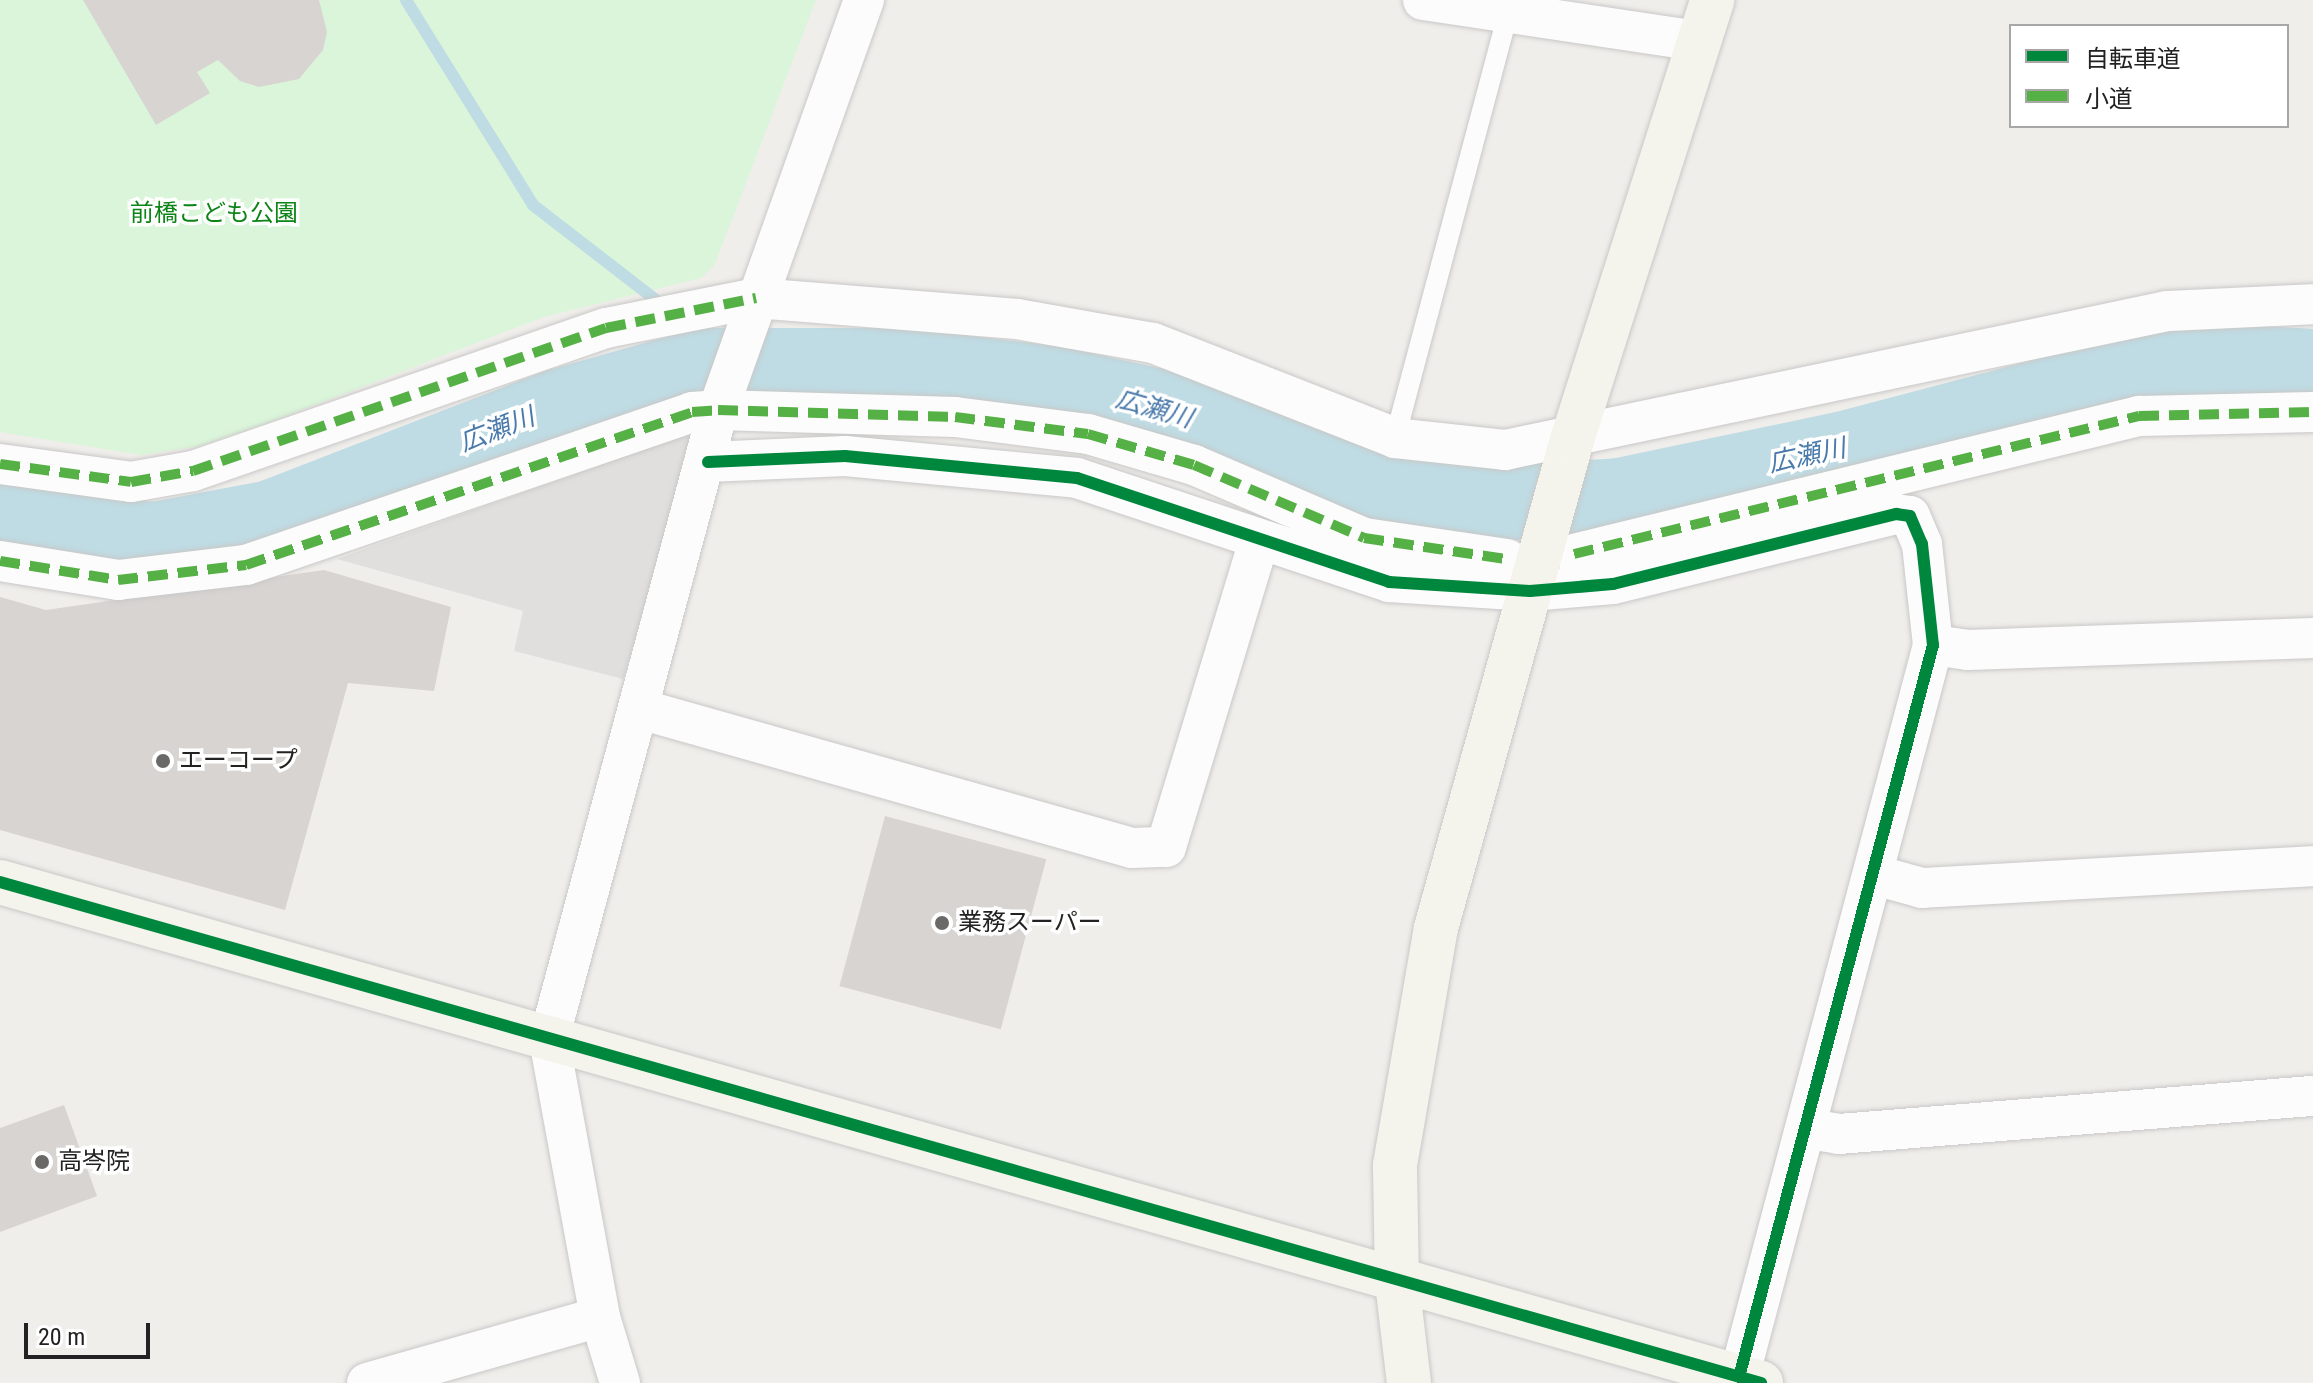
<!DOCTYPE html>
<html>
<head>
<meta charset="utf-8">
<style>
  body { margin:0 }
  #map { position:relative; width:2313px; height:1383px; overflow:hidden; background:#f0eeeb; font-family:"Roboto Condensed","Noto Sans JP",sans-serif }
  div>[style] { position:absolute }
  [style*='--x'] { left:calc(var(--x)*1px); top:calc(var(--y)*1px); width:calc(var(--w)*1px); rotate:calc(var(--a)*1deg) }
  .park>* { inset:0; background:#daf5da }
  .parking>* { inset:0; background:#e0dfde }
  .stream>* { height:12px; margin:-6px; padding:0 6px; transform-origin:6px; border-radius:6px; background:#bfdbe3 }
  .river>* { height:76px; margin:-38px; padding:0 38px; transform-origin:38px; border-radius:38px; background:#bfdbe3 }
  .building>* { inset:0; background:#d7d4d2; transform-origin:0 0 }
  .roads { filter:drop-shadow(0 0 2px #c9c8c7) drop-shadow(0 0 2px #c9c8c7) }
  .lane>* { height:20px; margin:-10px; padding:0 10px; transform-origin:10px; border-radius:10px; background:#fdfcfc }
  .street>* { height:40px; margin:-20px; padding:0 20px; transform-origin:20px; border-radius:20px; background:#fdfcfc }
  .secondary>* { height:44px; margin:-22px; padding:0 22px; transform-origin:22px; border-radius:22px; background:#f4f4ed }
  .quiet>* { height:10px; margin-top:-5px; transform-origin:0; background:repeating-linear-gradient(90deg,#55b145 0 20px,transparent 0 30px) }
  .cycleway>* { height:12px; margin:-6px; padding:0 6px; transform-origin:6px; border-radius:6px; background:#00873e }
  .dots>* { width:22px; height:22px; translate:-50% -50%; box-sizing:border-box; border:4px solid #fff; border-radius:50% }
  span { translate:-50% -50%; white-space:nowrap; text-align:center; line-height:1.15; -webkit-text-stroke:7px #fff; paint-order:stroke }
  .park-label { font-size:24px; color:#0c8416 }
  .poi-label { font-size:24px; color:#222 }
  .left { translate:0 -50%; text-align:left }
  .water-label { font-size:26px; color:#4a7aab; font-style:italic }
  .legend { position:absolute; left:2009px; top:24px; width:280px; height:104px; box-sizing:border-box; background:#fff; border:2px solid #a7a7a7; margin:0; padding:10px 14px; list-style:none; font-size:24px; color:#222 }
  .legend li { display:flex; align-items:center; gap:16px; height:40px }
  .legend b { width:40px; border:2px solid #a7a7a7 }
  .scale { position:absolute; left:24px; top:1323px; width:126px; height:36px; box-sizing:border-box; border:4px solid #222; border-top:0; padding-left:10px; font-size:24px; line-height:28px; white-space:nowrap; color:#222; -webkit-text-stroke:6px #fff; paint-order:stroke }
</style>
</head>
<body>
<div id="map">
  <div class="park">
    <i style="clip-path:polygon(0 0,816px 0,715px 264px,701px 278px,544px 317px,268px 423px,200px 446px,141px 455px,0 432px)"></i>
  </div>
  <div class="parking">
    <i style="clip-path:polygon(701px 429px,623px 679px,514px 651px,523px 611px,337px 559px)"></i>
  </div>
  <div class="stream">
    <i style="--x:406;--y:0;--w:241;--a:58.2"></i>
    <i style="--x:533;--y:205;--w:157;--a:37.7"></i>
    <i style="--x:657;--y:301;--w:80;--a:54.7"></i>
  </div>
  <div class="river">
    <i style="--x:0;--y:519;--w:155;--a:7.8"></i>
    <i style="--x:154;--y:540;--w:119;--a:-10.6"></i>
    <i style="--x:271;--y:518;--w:307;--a:-21.2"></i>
    <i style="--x:557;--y:407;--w:152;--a:-15.7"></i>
    <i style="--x:703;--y:366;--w:200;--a:0"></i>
    <i style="--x:903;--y:366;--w:153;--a:6.8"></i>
    <i style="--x:1055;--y:384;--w:102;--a:12.4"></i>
    <i style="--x:1155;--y:406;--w:261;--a:19.7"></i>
    <i style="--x:1401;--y:494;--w:83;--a:7"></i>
    <i style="--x:1483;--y:504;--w:137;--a:-3.3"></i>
    <i style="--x:1620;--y:496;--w:226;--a:-11.8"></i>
    <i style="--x:1841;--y:450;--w:308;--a:-14.8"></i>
    <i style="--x:2139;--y:371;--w:125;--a:-3.2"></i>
    <i style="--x:2264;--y:364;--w:49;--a:3.5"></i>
  </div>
  <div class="building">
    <i style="clip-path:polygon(83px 0,319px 0,327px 32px,323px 50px,299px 79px,259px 87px,240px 81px,218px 60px,197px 72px,210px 93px,156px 125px)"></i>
    <i style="clip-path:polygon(324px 570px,451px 607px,434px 691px,348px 683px,285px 910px,0 830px,0 597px,46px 610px)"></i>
    <i style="left:885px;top:816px;width:167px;height:176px;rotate:15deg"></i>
    <i style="clip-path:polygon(64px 1105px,97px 1196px,0 1232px,0 1128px)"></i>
  </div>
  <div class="roads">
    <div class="lane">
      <i style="--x:1395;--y:438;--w:442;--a:-75.1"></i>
    </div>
    <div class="street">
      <i style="--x:1423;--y:0;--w:278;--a:8.5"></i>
      <i style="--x:708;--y:462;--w:137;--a:-2.5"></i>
      <i style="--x:845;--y:456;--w:233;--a:5.4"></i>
      <i style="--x:1077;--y:478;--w:329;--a:18.4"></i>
      <i style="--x:1389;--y:582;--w:141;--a:3.7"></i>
      <i style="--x:1530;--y:591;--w:83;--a:-4.8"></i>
      <i style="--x:1613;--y:584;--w:292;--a:-13.9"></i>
      <i style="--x:1896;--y:514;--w:14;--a:8"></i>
      <i style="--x:1910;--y:516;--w:30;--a:67"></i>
      <i style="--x:1922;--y:544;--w:102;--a:83.8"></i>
      <i style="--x:1933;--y:645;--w:757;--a:104.84"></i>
      <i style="--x:0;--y:464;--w:132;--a:7.8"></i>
      <i style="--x:131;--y:482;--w:63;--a:-10.1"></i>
      <i style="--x:193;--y:471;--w:437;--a:-19.1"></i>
      <i style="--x:606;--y:328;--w:153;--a:-11.3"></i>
      <i style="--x:756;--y:298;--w:262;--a:4.6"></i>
      <i style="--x:1017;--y:319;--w:138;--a:10"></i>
      <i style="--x:1153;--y:343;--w:260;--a:21.4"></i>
      <i style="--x:1395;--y:438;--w:111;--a:6.2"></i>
      <i style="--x:1505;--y:450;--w:676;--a:-11.86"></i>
      <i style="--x:2167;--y:311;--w:146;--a:-2.7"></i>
      <i style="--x:1574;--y:554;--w:582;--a:-13.73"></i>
      <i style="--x:2139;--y:416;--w:174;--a:-1.3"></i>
      <i style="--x:0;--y:561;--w:120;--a:9.1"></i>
      <i style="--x:118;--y:580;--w:129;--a:-6.7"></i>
      <i style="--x:246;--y:565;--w:472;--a:-18.9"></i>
      <i style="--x:692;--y:412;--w:26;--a:-4"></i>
      <i style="--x:718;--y:410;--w:237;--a:1.7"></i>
      <i style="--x:955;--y:417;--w:134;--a:7.3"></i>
      <i style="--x:1088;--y:434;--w:110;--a:16.3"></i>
      <i style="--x:1194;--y:465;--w:185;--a:23.2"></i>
      <i style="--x:1364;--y:538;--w:145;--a:8.4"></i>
      <i style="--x:1933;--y:645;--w:35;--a:8"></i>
      <i style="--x:1968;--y:650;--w:345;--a:-2"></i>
      <i style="--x:640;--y:709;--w:511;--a:15.78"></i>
      <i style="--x:1132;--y:848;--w:34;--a:-2"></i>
      <i style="--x:1166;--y:847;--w:321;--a:-73.1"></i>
      <i style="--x:1875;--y:875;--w:49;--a:15.5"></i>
      <i style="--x:1922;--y:888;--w:392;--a:-3.2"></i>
      <i style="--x:1808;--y:1129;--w:31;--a:9"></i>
      <i style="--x:1839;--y:1134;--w:476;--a:-4.6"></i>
      <i style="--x:367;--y:1383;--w:242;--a:-15.8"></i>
      <i style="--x:620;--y:1383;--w:69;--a:-106.9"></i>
      <i style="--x:600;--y:1317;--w:283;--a:-100.4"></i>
      <i style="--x:549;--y:1039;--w:651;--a:-74.96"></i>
      <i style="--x:718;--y:410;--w:435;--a:-70.4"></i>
    </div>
    <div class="secondary">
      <i style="--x:0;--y:882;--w:1831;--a:15.88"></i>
      <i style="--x:1409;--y:1383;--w:101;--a:-96.8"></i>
      <i style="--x:1397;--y:1283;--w:118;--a:-91"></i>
      <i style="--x:1395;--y:1165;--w:241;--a:-80.2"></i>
      <i style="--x:1436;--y:928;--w:507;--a:-74.43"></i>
      <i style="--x:1572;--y:440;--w:462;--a:-72.3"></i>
    </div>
  </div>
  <div class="quiet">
    <i style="--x:0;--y:464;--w:132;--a:7.8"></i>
    <i style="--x:131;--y:482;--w:63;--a:-10.1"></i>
    <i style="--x:193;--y:471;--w:437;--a:-19.1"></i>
    <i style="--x:606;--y:328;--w:153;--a:-11.3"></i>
    <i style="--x:1574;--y:554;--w:582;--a:-13.73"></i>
    <i style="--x:2139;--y:416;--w:174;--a:-1.3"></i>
    <i style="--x:0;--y:561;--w:120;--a:9.1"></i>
    <i style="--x:118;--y:580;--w:129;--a:-6.7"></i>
    <i style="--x:246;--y:565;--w:472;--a:-18.9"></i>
    <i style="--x:692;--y:412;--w:26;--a:-4"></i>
    <i style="--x:718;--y:410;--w:237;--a:1.7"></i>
    <i style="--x:955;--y:417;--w:134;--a:7.3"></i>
    <i style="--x:1088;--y:434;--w:110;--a:16.3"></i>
    <i style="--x:1194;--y:465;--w:185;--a:23.2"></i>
    <i style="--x:1364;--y:538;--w:145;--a:8.4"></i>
  </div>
  <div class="cycleway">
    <i style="--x:708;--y:462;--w:137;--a:-2.5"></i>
    <i style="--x:845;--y:456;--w:233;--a:5.4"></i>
    <i style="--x:1077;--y:478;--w:329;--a:18.4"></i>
    <i style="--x:1389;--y:582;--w:141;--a:3.7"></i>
    <i style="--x:1530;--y:591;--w:83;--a:-4.8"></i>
    <i style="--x:1613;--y:584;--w:292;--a:-13.9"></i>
    <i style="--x:1896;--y:514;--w:14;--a:8"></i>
    <i style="--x:1910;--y:516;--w:30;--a:67"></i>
    <i style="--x:1922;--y:544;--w:102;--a:83.8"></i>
    <i style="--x:1933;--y:645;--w:757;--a:104.84"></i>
    <i style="--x:0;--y:882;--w:1831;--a:15.88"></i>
  </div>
  <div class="dots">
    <i style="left:163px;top:761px;background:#6a6968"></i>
    <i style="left:942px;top:923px;background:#6a6968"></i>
    <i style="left:42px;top:1162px;background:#6a6968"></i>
  </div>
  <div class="park-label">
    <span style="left:214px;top:214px">前橋こども公園</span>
  </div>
  <div class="poi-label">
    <span class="left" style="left:179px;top:761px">エーコープ</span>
    <span class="left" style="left:958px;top:923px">業務スーパー</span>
    <span class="left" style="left:58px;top:1162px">高岑院</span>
  </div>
  <div class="water-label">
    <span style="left:1154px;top:409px;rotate:16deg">広瀬川</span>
    <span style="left:497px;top:430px;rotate:-21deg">広瀬川</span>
    <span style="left:1807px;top:456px;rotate:-12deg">広瀬川</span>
  </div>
  <ul class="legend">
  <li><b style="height:10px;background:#00873e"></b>自転車道</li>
  <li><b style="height:10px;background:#55b145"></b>小道</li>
  </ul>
  <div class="scale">20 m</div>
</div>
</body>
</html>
